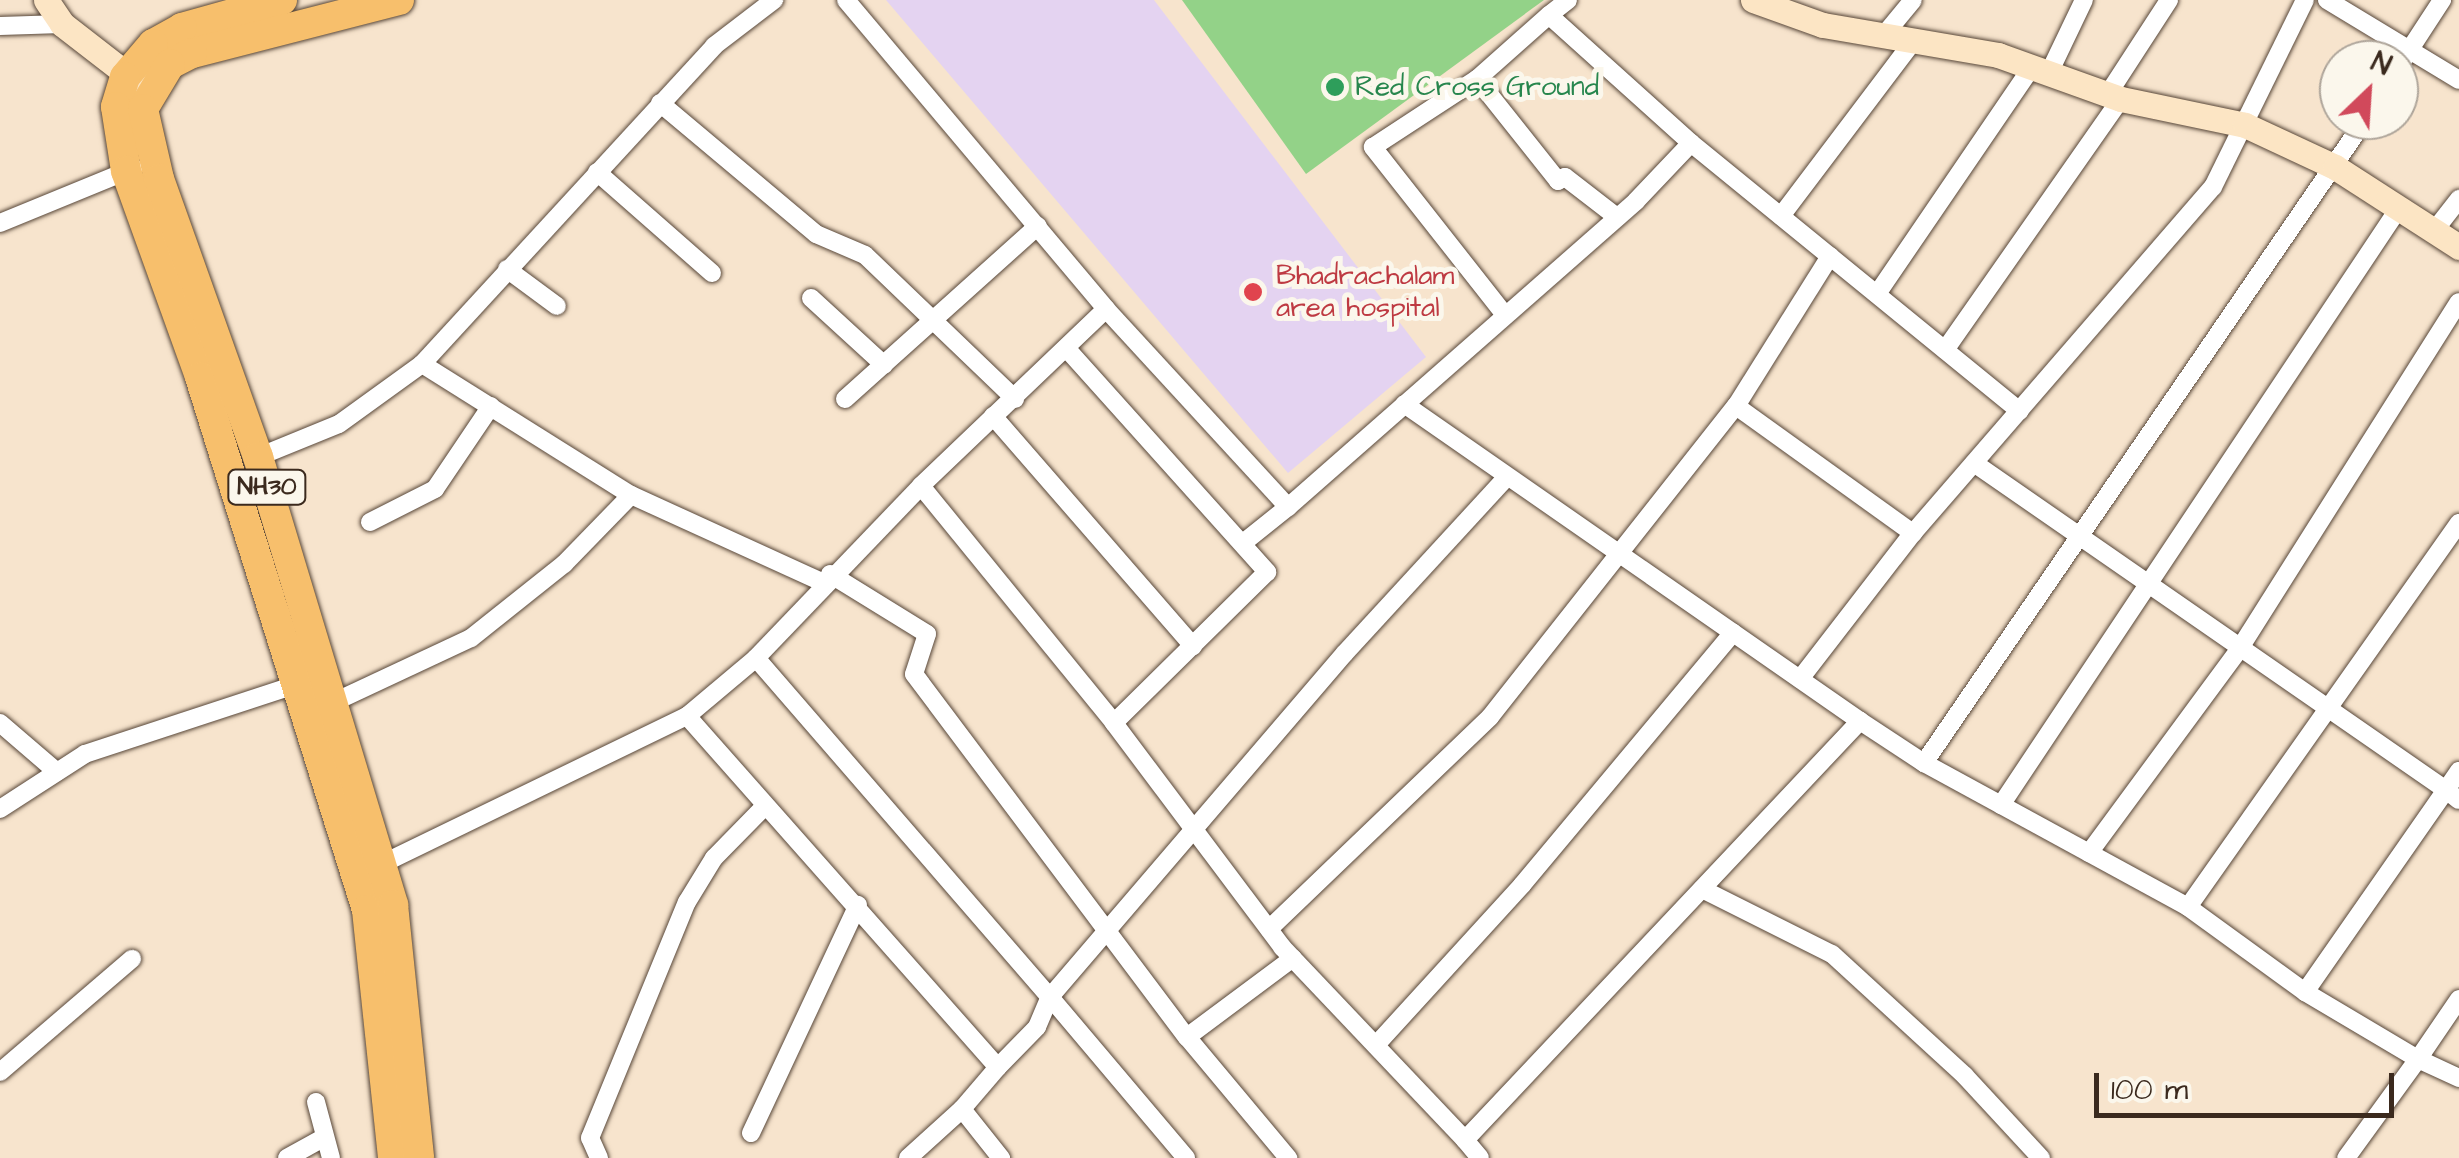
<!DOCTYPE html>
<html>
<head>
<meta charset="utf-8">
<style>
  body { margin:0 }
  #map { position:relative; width:2459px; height:1158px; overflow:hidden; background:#f7e4cd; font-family:"Architects Daughter",sans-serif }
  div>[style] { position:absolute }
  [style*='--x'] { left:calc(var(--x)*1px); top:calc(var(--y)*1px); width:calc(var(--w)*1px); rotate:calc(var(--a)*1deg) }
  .built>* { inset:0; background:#e4d3f1 }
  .green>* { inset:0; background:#93d288 }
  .roads { filter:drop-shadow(0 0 2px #574638) drop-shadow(0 0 2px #574638) }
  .street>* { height:18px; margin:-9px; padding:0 9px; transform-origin:9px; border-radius:9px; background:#fff }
  .secondary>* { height:25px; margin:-12.5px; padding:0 12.5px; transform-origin:12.5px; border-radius:12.5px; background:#fce5c4 }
  .highway>* { height:30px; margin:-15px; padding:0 15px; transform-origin:15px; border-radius:15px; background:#f7bf6c }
  .dots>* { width:28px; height:28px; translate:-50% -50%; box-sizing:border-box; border:5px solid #fbf7ec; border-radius:50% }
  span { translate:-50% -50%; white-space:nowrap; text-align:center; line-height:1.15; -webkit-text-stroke:10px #fbf7ec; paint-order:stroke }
  .shield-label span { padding:2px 8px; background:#fbf7ec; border:2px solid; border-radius:8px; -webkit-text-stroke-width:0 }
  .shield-label { font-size:25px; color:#3b2a1e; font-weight:700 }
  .leisure-label { font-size:28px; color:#27864d }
  .left { translate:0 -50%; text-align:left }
  .health-label { font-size:28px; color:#be3a42 }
  .north { position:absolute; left:2319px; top:40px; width:100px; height:100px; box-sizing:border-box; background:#fbf7ec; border:2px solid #aea59a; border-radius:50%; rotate:25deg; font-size:28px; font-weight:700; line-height:40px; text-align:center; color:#3b2a1e }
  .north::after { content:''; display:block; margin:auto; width:35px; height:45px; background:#d1495b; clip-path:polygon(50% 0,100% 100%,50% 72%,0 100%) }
  .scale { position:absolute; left:2094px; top:1073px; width:300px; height:45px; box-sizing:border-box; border:5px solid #3b2a1e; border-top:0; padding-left:12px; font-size:30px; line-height:35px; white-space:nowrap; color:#3b2a1e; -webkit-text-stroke:8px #fbf7ec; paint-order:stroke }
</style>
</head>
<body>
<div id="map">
  <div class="built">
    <i style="clip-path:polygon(886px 0,1154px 0,1426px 357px,1288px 473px)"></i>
  </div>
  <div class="green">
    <i style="clip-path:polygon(1182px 0,1544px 0,1306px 174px)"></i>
  </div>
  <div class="roads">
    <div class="street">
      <i style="--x:846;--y:0;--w:404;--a:49.9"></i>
      <i style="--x:1106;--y:309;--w:269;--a:47.4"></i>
      <i style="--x:1288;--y:507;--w:463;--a:-41.3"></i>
      <i style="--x:1636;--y:201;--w:80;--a:-46.5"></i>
      <i style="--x:1691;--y:143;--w:191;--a:-138"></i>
      <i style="--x:1549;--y:15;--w:24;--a:-38"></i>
      <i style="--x:2327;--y:0;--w:154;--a:31.2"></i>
      <i style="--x:0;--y:26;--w:62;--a:-1.8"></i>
      <i style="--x:1884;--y:35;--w:45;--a:-50.4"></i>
      <i style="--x:2399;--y:66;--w:79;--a:-56.9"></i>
      <i style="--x:2049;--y:73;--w:81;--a:-64.4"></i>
      <i style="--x:1477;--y:79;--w:130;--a:51.5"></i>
      <i style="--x:1558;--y:181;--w:8;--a:-30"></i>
      <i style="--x:1565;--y:177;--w:66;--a:37.6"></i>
      <i style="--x:2108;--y:94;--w:112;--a:-57"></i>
      <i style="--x:660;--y:103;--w:204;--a:40"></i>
      <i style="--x:816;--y:234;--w:53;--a:23.2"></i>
      <i style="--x:865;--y:255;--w:208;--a:43.8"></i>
      <i style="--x:1691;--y:143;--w:424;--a:39.2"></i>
      <i style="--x:597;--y:172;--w:153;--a:41.3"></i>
      <i style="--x:1781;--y:216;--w:221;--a:-52.9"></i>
      <i style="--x:0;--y:223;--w:145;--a:-22.3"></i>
      <i style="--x:2434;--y:231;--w:41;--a:-52"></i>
      <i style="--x:507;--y:269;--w:62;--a:36.5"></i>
      <i style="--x:1877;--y:294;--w:275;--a:-55.7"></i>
      <i style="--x:811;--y:298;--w:99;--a:42.5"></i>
      <i style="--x:1106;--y:309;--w:256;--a:136.3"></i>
      <i style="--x:921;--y:486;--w:306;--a:50.8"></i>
      <i style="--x:1114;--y:723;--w:280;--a:53.1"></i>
      <i style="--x:1282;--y:947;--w:266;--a:46.5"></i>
      <i style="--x:1465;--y:1140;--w:576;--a:-46.69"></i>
      <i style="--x:1860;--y:721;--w:555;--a:-145.19"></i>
      <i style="--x:1505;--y:315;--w:214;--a:-128.2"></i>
      <i style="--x:1373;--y:147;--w:124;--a:-33.2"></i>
      <i style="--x:1477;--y:79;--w:96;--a:-41.6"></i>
      <i style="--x:1067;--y:349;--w:300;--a:48.1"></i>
      <i style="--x:1267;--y:572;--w:215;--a:135.4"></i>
      <i style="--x:1945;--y:350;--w:307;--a:-55"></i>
      <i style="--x:422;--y:364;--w:247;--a:32.1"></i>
      <i style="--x:631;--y:495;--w:210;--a:24.5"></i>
      <i style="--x:845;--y:399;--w:259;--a:-41.9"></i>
      <i style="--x:1736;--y:406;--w:177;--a:-57.9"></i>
      <i style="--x:993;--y:416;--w:305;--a:49"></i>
      <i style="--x:258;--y:457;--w:87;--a:-22.2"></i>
      <i style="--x:339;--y:424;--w:102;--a:-35.9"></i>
      <i style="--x:422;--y:364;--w:432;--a:-47.4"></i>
      <i style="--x:714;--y:46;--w:76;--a:-37.5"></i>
      <i style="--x:1974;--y:463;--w:574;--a:34.71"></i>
      <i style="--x:2446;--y:790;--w:23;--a:-56"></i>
      <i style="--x:370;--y:522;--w:73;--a:-26.9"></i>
      <i style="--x:435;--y:489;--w:100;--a:-56"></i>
      <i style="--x:1243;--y:543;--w:58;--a:-38.7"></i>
      <i style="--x:830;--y:574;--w:114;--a:31.7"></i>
      <i style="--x:927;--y:634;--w:42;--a:108"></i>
      <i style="--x:914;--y:674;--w:454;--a:53.1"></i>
      <i style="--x:1187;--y:1037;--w:132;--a:-36.7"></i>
      <i style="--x:756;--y:658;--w:449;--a:49.1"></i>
      <i style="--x:1050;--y:997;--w:453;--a:-49.4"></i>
      <i style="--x:1345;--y:653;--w:236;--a:-47.4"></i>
      <i style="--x:1800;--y:679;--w:185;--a:-52.3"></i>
      <i style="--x:1913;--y:533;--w:458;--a:-49.1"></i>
      <i style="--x:2213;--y:187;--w:208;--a:-63.8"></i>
      <i style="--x:332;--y:703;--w:153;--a:-25.1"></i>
      <i style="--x:471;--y:638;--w:119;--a:-38.5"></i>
      <i style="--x:564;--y:564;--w:96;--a:-45.8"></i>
      <i style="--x:687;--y:716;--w:469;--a:48.5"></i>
      <i style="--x:998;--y:1067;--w:56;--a:-45.7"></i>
      <i style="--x:1037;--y:1027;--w:33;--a:-67"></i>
      <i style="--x:1050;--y:997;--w:211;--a:49.8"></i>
      <i style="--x:1860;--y:721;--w:77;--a:33.3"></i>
      <i style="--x:1924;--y:763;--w:780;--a:-55.56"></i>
      <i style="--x:0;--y:723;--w:75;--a:40.7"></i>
      <i style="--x:1924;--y:763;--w:301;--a:28.6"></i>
      <i style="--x:2188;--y:907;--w:470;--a:-54.8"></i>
      <i style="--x:2001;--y:805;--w:718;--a:-56.31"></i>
      <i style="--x:0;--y:809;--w:101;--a:-32.9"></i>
      <i style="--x:85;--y:754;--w:224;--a:-18.2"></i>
      <i style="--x:2089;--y:853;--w:255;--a:-53.6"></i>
      <i style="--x:2240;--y:648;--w:409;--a:-57.7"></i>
      <i style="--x:382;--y:864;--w:339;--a:-25.9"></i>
      <i style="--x:687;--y:716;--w:90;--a:-40"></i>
      <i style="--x:756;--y:658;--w:238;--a:-46.2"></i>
      <i style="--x:1702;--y:889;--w:145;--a:26.6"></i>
      <i style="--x:1832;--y:954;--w:180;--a:42.5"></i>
      <i style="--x:1965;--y:1076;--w:112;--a:47.2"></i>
      <i style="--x:2188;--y:907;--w:145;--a:36"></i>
      <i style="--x:2305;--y:992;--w:131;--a:30.7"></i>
      <i style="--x:2418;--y:1059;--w:122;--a:126"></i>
      <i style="--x:1269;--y:929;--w:306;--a:-43.8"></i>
      <i style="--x:1490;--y:717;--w:397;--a:-51.7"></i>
      <i style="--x:1736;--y:406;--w:218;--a:35.7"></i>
      <i style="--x:2305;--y:992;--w:246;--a:-55.1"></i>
      <i style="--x:2446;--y:790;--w:16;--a:38"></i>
      <i style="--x:2459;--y:999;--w:73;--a:124.3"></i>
      <i style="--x:2418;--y:1059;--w:45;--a:24.9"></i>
      <i style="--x:1187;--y:1037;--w:158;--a:50.1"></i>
      <i style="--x:1376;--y:1045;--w:217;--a:-47.6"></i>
      <i style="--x:1522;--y:885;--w:329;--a:-50.1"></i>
      <i style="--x:0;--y:1072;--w:174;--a:-40.6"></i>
      <i style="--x:316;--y:1102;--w:58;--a:75"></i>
      <i style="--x:962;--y:1109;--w:55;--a:-49.4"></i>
      <i style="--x:751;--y:1133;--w:252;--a:-64.9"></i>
      <i style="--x:1465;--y:1140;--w:23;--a:50"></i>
      <i style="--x:287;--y:1158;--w:43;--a:-28.9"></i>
      <i style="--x:599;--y:1158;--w:22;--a:-114"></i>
      <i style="--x:590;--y:1138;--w:255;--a:-67.7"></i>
      <i style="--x:687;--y:902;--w:52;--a:-58.5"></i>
      <i style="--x:714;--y:858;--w:73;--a:-45.6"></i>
      <i style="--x:908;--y:1158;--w:73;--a:-42.2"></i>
      <i style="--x:962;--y:1109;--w:63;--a:51.5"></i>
    </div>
    <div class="secondary">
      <i style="--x:46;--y:0;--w:29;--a:56"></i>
      <i style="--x:62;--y:24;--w:101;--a:37.8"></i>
      <i style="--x:1753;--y:0;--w:74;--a:19.7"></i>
      <i style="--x:1823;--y:25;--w:178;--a:9.7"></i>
      <i style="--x:1998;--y:55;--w:131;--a:19.7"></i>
      <i style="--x:2121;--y:99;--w:127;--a:11.8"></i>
      <i style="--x:2245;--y:125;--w:99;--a:25"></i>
      <i style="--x:2335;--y:167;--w:148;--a:32.8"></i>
    </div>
    <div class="highway">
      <i style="--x:282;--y:0;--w:104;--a:164.4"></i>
      <i style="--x:182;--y:28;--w:33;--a:151"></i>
      <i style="--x:153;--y:44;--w:43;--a:130.3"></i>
      <i style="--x:125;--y:77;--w:31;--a:107"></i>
      <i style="--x:116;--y:107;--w:65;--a:81.1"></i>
      <i style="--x:126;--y:171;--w:219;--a:70.2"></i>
      <i style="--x:200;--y:377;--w:559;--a:72.6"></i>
      <i style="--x:367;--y:910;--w:249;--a:84"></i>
      <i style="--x:399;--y:0;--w:214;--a:165.6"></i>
      <i style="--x:192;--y:53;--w:25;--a:153"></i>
      <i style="--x:170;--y:64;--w:52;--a:121"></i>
      <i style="--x:143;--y:109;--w:72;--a:77.1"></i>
      <i style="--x:159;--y:179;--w:295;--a:70.4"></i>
      <i style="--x:258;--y:457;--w:468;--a:73.2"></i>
      <i style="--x:393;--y:905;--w:254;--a:84.1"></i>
    </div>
  </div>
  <div class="dots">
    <i style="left:1335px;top:87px;background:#2e9e5b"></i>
    <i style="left:1253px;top:292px;background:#e0444e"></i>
  </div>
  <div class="shield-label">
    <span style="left:267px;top:487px">NH30</span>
  </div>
  <div class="leisure-label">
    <span class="left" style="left:1355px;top:87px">Red Cross Ground</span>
  </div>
  <div class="health-label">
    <span class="left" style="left:1276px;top:292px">Bhadrachalam<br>area hospital</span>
  </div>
  <div class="north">N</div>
  <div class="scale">100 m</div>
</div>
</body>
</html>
